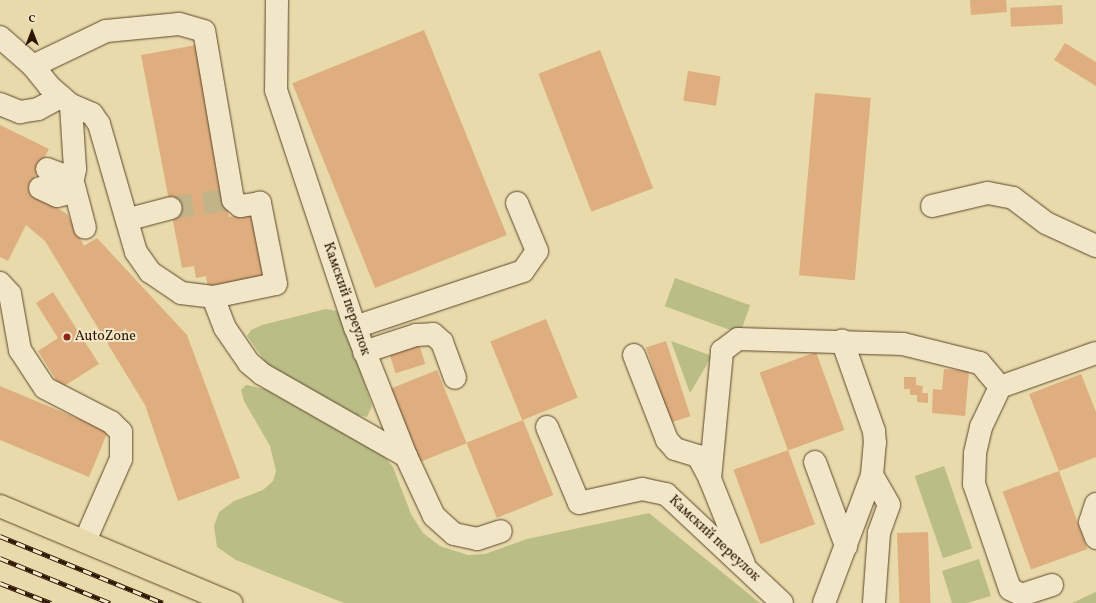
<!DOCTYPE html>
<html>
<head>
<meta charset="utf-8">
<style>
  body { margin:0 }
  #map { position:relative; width:1096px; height:603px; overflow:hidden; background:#e9daab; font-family:Vollkorn,serif }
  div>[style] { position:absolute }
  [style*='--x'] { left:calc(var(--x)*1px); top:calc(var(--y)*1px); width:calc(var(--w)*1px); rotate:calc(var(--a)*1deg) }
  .green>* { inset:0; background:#babe86; transform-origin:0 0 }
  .building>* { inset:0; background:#deae7f; transform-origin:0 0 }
  .minor-tunnel>* { height:22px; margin-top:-11px; transform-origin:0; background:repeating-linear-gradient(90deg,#c3b389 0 22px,transparent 0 33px) }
  .roads { filter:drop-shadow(0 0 1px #5c462b) drop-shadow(0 0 1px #5c462b) }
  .minor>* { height:22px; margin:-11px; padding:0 11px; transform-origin:11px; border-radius:11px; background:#f1e7c8 }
  .major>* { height:22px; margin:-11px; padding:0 11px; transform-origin:11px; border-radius:11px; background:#e9daab }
  .rail>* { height:4.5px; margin-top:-2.25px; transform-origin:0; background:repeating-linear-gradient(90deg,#f1e7c8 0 9px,#2d1500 0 18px); box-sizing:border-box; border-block:1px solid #2d1500 }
  .dots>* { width:11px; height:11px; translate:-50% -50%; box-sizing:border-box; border:2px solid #f1e7c8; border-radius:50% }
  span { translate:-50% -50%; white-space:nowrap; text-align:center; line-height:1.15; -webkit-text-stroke:4px #f1e7c8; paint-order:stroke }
  .street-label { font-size:14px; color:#2d1500 }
  .poi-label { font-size:14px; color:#2d1500 }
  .left { translate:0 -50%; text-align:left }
  .north { position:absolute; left:12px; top:12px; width:40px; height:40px; -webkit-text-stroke:3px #f1e7c8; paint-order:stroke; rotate:0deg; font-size:11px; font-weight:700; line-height:16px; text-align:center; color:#2d1500 }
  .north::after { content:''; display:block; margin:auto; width:14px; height:18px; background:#2d1500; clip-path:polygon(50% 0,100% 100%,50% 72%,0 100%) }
</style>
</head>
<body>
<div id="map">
  <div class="green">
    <i style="left:675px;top:278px;width:80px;height:30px;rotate:20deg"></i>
    <i style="clip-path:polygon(326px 309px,337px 311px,344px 322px,372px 406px,367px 417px,356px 415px,268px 366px,247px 336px,251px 330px,262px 325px)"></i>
    <i style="clip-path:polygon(671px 341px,712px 356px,690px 393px)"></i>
    <i style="clip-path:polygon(246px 385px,265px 389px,384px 456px,393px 467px,411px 514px,423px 533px,440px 546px,468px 555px,485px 554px,527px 539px,649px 513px,760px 603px,344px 603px,236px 560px,217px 547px,214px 526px,219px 512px,234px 501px,263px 490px,273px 481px,276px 471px,270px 446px,244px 401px,241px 390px)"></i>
    <i style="left:944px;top:466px;width:87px;height:31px;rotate:71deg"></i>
    <i style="clip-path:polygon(979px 559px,991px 596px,967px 603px,952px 603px,942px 571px)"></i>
    <i style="clip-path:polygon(1096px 592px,1096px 603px,1072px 603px)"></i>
  </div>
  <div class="building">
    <i style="clip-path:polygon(970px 0,1006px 0,1007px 12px,971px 15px)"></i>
    <i style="left:1062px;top:5px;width:19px;height:52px;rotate:87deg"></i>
    <i style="left:424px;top:30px;width:221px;height:142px;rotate:68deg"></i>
    <i style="clip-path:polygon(1065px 43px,1096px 62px,1096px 86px,1054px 60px)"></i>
    <i style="clip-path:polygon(196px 45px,229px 217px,258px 212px,270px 277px,208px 289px,206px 276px,196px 278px,194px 266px,182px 268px,141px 55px)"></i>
    <i style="left:600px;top:50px;width:148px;height:66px;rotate:69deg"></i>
    <i style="left:688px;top:71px;width:33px;height:30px;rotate:9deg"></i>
    <i style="left:815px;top:93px;width:56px;height:183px;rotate:5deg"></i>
    <i style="clip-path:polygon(0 125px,49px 149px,28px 190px,67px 214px,84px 246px,97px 238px,187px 335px,240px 478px,178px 501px,145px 405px,45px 241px,26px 225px,8px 261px,0 257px)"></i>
    <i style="clip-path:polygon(53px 292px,99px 364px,61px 388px,38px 351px,58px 338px,36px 303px)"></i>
    <i style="left:546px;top:319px;width:85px;height:60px;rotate:68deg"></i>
    <i style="left:666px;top:341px;width:79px;height:21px;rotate:72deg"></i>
    <i style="left:419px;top:344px;width:21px;height:31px;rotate:73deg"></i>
    <i style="left:816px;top:352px;width:83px;height:60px;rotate:70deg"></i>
    <i style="clip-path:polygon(944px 369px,969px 371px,965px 416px,932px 413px,933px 389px,942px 390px)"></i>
    <i style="left:437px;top:370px;width:79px;height:55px;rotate:68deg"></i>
    <i style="clip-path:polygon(1081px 374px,1096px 412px,1096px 457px,1059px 471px,1029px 394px)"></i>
    <i style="clip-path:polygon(904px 377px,916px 377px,916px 385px,923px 386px,922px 393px,928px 393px,928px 403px,917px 402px,917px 395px,910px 395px,910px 389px,904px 389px)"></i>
    <i style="clip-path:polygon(0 386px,108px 431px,89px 477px,0 440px)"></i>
    <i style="left:523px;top:420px;width:81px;height:61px;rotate:68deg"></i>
    <i style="left:788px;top:450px;width:79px;height:58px;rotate:70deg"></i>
    <i style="left:1059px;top:471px;width:83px;height:60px;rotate:70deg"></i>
    <i style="left:928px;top:532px;width:71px;height:31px;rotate:88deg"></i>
  </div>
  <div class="minor-tunnel">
    <i style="--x:171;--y:208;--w:56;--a:-8.3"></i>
  </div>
  <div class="roads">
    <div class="minor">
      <i style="--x:277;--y:0;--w:90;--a:90.6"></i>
      <i style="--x:276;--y:90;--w:250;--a:71.6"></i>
      <i style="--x:355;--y:327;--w:139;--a:68.4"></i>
      <i style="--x:406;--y:456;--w:66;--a:65"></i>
      <i style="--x:434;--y:516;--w:27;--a:42"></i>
      <i style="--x:454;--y:534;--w:24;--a:12"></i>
      <i style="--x:477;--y:539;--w:25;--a:-18"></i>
      <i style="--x:0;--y:37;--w:44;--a:41.3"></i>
      <i style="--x:33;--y:66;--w:26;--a:51"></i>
      <i style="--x:49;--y:86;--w:29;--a:41"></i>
      <i style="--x:71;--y:105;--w:23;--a:23"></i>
      <i style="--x:92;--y:114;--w:12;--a:55"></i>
      <i style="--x:99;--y:124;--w:133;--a:73.9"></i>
      <i style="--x:136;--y:252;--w:24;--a:55"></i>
      <i style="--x:150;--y:272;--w:37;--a:34"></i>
      <i style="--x:181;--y:293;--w:32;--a:7"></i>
      <i style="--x:213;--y:297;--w:64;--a:-11.7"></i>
      <i style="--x:276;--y:284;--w:83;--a:-101.2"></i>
      <i style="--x:260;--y:203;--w:20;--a:171"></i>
      <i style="--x:240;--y:206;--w:9;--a:-139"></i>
      <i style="--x:233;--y:200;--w:171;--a:-99.7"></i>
      <i style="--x:204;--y:31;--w:26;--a:-164"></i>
      <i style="--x:179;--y:24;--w:73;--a:174.5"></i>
      <i style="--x:106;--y:31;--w:81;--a:154.4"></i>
      <i style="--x:0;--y:104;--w:22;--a:22"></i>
      <i style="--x:20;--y:112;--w:18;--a:-9"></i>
      <i style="--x:38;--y:109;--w:26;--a:-28"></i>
      <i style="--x:47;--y:169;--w:19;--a:21"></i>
      <i style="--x:65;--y:176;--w:12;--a:-35"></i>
      <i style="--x:75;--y:169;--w:64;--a:-93.6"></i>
      <i style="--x:74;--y:186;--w:43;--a:75.3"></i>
      <i style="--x:40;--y:188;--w:19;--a:25"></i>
      <i style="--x:57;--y:196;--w:13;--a:-13"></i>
      <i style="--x:70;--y:193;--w:25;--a:-78"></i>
      <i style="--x:932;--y:206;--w:57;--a:-13.1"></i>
      <i style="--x:988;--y:193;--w:25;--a:11"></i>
      <i style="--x:1013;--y:198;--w:41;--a:37.1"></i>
      <i style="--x:1046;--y:223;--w:55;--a:24.7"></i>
      <i style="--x:129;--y:219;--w:43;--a:-14.7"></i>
      <i style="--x:0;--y:283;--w:15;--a:48"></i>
      <i style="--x:10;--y:294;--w:57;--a:79.9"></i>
      <i style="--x:20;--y:350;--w:45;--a:56.7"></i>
      <i style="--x:45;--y:388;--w:74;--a:27.3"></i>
      <i style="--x:111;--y:422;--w:14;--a:45"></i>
      <i style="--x:121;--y:432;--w:27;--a:90"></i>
      <i style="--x:121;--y:459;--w:90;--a:113.7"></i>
      <i style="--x:213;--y:297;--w:33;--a:69"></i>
      <i style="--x:225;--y:328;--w:42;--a:55.6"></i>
      <i style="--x:249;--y:363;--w:17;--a:40"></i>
      <i style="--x:262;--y:374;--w:166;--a:29.7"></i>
      <i style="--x:355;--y:327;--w:177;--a:-18.4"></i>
      <i style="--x:523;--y:271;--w:24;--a:-55"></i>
      <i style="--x:537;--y:251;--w:52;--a:-112.6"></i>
      <i style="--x:364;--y:352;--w:55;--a:-18.1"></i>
      <i style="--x:416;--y:335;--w:17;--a:-3"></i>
      <i style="--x:433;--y:334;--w:12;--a:42"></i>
      <i style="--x:442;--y:342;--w:38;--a:70"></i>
      <i style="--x:634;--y:355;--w:91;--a:68.8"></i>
      <i style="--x:667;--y:440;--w:12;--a:48"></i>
      <i style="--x:675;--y:449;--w:24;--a:17"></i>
      <i style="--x:698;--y:456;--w:26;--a:62"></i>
      <i style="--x:547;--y:427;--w:82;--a:67.2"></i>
      <i style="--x:579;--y:503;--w:65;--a:-12.5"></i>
      <i style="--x:642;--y:489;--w:25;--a:12"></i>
      <i style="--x:666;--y:494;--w:159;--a:43.2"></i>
      <i style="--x:815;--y:462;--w:90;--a:69.7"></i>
      <i style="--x:872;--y:475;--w:34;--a:60"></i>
      <i style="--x:889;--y:505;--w:30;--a:110"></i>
      <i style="--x:879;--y:533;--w:70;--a:94.1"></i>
      <i style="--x:1096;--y:504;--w:19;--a:108"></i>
      <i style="--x:1090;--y:522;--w:17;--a:69"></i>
      <i style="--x:744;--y:564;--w:92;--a:-111.8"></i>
      <i style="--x:710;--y:479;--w:129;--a:-84.6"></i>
      <i style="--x:722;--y:351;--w:20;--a:-37"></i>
      <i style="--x:738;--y:339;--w:165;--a:1.7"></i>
      <i style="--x:903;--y:344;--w:79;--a:13.9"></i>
      <i style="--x:980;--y:363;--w:31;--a:50"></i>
      <i style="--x:1052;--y:585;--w:32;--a:162"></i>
      <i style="--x:1022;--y:595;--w:13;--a:-153"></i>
      <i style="--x:1010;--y:589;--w:111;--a:-108.9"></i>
      <i style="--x:974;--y:484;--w:31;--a:-88"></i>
      <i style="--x:975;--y:453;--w:27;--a:-77"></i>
      <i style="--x:981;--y:427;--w:44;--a:-64.6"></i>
      <i style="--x:1000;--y:387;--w:102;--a:-19.5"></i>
      <i style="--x:824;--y:603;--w:137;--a:-69.4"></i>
      <i style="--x:872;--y:475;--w:32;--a:-85"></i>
      <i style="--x:875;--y:443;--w:12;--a:-95"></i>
      <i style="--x:874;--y:431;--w:96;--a:-109.4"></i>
    </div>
    <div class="major">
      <i style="--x:0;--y:506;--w:251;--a:22.8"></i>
    </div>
  </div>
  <div class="rail">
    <i style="--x:0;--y:536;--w:176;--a:22.3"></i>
    <i style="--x:0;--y:558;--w:119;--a:22.2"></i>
    <i style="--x:0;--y:583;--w:55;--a:21.4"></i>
  </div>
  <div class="dots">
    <i style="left:67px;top:337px;background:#8f2418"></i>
  </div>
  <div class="street-label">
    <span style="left:346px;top:299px;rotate:71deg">Камский переулок</span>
    <span style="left:714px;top:539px;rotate:43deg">Камский переулок</span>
  </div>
  <div class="poi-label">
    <span class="left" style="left:75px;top:337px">AutoZone</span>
  </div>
  <div class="north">С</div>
</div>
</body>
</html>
